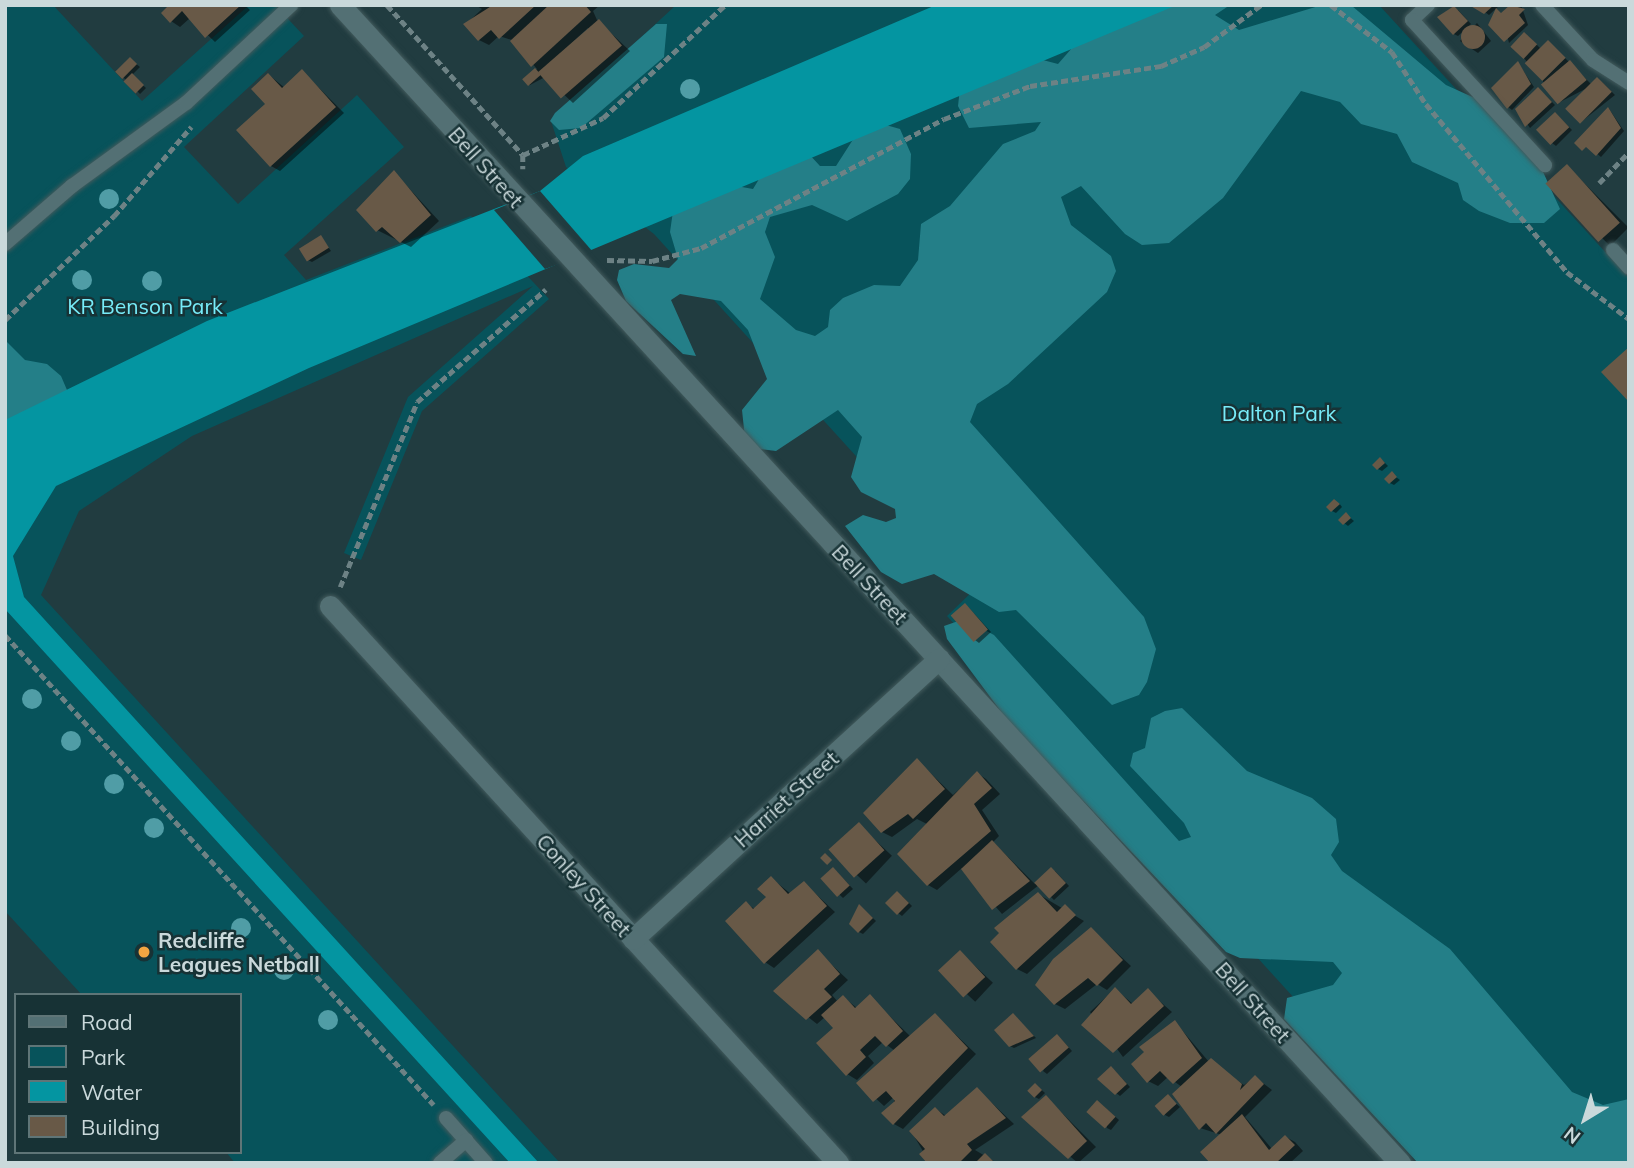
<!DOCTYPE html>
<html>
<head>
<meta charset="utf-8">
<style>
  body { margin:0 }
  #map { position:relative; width:1634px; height:1168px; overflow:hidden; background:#213c40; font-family:Mulish,sans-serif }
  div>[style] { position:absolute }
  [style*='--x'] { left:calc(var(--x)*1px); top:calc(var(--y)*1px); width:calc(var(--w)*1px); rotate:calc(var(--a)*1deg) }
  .green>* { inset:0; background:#07535b }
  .forest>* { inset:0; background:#247f88 }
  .water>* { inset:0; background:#0495a1 }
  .pier>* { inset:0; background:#213c40 }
  .shadow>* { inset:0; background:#0007; transform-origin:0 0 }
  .building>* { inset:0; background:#685947; transform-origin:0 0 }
  .round { border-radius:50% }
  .path>* { height:4.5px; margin-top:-2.25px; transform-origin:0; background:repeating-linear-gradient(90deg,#6d8285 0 7px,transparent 0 10.5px) }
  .roads { filter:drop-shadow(0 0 2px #425a5c) drop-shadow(0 0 2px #425a5c) }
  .lane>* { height:14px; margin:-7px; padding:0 7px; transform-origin:7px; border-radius:7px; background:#537074 }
  .street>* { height:21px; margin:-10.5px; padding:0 10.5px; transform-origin:10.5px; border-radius:10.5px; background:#537074 }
  .trees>* { width:20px; height:20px; margin:-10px; border-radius:50%; background:#509da6 }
  .dots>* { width:19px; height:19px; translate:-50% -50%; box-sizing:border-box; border:4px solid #173235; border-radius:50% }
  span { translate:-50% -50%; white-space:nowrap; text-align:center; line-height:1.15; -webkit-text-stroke:5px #173235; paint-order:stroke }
  .street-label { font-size:21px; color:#cad9db }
  .park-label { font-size:21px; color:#77ecf9 }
  .poi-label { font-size:21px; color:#cad9db; font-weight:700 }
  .left { translate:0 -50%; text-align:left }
  .frame { position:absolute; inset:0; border:7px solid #cad9db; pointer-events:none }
  .legend { position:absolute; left:14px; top:993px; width:228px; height:161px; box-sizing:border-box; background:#173235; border:2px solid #5f7577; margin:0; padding:9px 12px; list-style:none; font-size:21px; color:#cad9db }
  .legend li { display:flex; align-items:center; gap:14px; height:35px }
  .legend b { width:35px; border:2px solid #5f7577 }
  .north { position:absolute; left:1550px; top:1084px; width:70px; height:70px; -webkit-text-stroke:5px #173235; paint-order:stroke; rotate:218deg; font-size:19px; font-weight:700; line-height:28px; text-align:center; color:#cad9db }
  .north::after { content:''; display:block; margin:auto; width:24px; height:32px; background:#cad9db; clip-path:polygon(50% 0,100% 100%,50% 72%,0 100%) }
</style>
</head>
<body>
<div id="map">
  <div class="green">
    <i style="clip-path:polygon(5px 5px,53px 5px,142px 101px,249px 5px,275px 5px,304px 36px,184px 147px,238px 204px,357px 95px,404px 147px,284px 255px,306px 280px,471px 216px,549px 299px,422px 411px,361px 560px,344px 553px,408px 397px,533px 286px,192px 436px,79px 511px,41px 595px,560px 1163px,235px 1163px,226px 1152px,240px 1152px,240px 995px,82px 995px,5px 911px)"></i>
    <i style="clip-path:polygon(676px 5px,1379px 5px,1629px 278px,1629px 1135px,1444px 1163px,947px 616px,976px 588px,654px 234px,566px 167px,551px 121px)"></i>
  </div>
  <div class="forest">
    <i style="clip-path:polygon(1087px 5px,1230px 5px,1215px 15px,1239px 30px,1322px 5px,1352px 6px,1446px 85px,1477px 99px,1539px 163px,1560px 209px,1544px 223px,1510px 223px,1479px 211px,1463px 200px,1458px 183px,1412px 162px,1397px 134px,1361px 124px,1340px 102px,1301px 91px,1223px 198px,1169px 243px,1142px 245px,1125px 234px,1081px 186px,1061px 197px,1071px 225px,1111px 256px,1116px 271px,1107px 292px,1008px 384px,977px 404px,970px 422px,1144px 617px,1156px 649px,1147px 682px,1139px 695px,1112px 705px,1016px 610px,999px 612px,934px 574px,902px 584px,881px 572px,845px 526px,863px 515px,886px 522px,896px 518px,895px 509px,861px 492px,851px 477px,862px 437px,838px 410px,776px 451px,759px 449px,745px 439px,742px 410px,767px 379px,748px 330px,721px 301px,680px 294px,671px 300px,696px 356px,683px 354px,626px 301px,617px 280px,619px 270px,634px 264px,669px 268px,678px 259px,670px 232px,673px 211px,720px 183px,753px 189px,765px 169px,808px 153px,820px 166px,836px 166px,861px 127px,872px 121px,900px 129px,911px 154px,910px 179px,898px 194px,847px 221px,812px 205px,770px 217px,765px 232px,775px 257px,760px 299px,796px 330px,815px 336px,828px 327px,830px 310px,843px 298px,874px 285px,900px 286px,918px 260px,921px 224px,950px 206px,1003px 144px,1035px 131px,1041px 122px,969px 128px,958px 106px,960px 88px,1020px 54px,1058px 64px,1079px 40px)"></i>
    <i style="clip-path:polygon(656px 24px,667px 24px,664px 57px,581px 128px,559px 130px,550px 121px,555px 113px)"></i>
    <i style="clip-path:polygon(5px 340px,25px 360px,47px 364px,61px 376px,70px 397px,5px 424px)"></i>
    <i style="clip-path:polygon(964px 619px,994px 635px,1179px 841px,1191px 837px,1184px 823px,1130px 766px,1133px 753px,1145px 748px,1151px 718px,1165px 711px,1182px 708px,1247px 771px,1312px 798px,1336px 819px,1339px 842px,1331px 855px,1342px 871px,1450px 949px,1572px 1092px,1603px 1105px,1629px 1099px,1629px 1163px,1418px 1163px,1284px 1019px,1287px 998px,1333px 985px,1342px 973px,1333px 962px,1240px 958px,1226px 952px,1008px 721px,947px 639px,944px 626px)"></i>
  </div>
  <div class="water">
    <i style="clip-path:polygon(936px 5px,1177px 5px,309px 368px,56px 486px,13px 556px,24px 597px,539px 1163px,510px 1163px,5px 609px,5px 420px,207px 321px,540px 191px,583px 156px)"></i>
  </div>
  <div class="pier">
    <i style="clip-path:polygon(540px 191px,593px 252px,545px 269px,494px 210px)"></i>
  </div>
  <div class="shadow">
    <i style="clip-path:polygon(171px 5px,245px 5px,250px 10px,215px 42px,190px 18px,180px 27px,171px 21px)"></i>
    <i style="clip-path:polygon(evenodd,475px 5px,600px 5px,593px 11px,597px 20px,630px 51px,573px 103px,545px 77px,530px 85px,525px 80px,537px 69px,512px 40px,499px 36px,489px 45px,479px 40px,466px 24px,482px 9px,475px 5px,588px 28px,590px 30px,544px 77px,539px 73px,588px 28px)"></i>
    <i style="clip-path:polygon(1475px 5px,1500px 5px,1489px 15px)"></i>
    <i style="clip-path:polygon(1512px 5px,1521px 5px,1528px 25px,1509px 43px,1502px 15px)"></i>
    <i style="clip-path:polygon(1458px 10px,1471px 24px,1458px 36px,1454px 34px)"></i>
    <i style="clip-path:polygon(1477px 23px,1491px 41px,1478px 53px,1460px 41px)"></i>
    <i style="clip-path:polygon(1528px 36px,1541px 49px,1552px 45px,1592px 85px,1602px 82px,1615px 95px,1581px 122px,1568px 108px,1591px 86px,1560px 102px,1523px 57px)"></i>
    <i style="clip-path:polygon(130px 59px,140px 67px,132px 75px,146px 88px,140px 94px,123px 77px)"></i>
    <i style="clip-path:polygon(1518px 63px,1534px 87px,1512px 110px,1508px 107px)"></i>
    <i style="clip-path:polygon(302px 71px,344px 113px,280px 171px,271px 166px,269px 75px,285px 88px)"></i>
    <i style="clip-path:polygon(1542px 92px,1555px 105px,1530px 128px,1517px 109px)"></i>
    <i style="clip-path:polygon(1609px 109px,1624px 131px,1601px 157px,1589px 147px)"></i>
    <i style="clip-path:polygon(1559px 117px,1572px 130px,1556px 146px,1552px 143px)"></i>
    <i style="left:1567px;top:166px;width:87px;height:26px;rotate:45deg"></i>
    <i style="clip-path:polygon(394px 172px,439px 221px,411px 247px,377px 230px)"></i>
    <i style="clip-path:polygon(321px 237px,331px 251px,312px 262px,308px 260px)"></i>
    <i style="clip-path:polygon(1381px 459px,1388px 466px,1382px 471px,1378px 469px)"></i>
    <i style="clip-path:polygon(1392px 474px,1400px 480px,1394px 485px,1390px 483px)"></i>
    <i style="clip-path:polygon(1339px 503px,1342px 507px,1336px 513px,1332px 511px)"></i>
    <i style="clip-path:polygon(1347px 515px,1354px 521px,1348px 526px,1340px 520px)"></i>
    <i style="clip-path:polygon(969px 608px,991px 632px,979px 643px,975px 640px)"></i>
    <i style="clip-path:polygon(917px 760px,953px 795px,977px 773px,986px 779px,1000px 794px,982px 810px,999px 836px,993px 842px,1035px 884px,1055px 871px,1069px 886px,1054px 900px,1039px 885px,1002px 914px,962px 868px,937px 890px,928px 885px,931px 826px,917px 819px,892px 837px,882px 832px)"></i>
    <i style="left:859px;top:825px;width:45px;height:38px;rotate:43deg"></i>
    <i style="clip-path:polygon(837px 872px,853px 889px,843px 898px,823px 879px)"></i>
    <i style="clip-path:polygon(771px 878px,791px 894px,804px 883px,835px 912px,774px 968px,765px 962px,746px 904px,755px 909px,768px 897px)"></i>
    <i style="clip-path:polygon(1038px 894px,1084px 921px,1027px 974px,1017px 969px)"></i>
    <i style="clip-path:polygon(902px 896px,912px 906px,902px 916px,898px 913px)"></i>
    <i style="clip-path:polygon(860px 906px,876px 921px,863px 934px,859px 932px)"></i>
    <i style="clip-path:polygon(1091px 929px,1131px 966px,1107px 990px,1097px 984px,1065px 1009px,1055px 1004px)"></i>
    <i style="clip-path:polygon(818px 952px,848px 980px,832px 995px,838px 1002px,843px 997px,857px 1008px,870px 997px,911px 1037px,935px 1015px,976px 1054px,903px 1129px,894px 1124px,894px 1097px,884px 1106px,859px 1083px,895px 1051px,883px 1042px,868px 1056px,874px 1063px,857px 1080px,847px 1074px,836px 1028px,825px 1017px,817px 1024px,775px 991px)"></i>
    <i style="left:960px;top:952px;width:45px;height:26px;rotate:43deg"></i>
    <i style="clip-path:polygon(1115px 989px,1133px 1004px,1148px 991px,1172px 1012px,1123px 1057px,1090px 1012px)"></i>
    <i style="clip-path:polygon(1013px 1015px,1036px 1038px,1014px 1048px,1010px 1046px)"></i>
    <i style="clip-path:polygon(1175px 1022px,1209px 1062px,1244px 1085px,1255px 1077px,1272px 1090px,1245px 1117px,1272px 1149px,1286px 1137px,1295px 1142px,1303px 1151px,1290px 1163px,1210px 1163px,1222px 1135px,1200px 1128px,1182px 1087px,1168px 1077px,1158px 1086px,1148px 1081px)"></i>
    <i style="clip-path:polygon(1061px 1039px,1072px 1051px,1047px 1074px,1043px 1071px)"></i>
    <i style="clip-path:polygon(1115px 1071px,1130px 1087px,1120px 1096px,1116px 1093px)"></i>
    <i style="clip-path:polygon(1036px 1085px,1045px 1093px,1039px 1099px,1035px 1097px)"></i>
    <i style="clip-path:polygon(977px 1089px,1014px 1124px,975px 1150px,997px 1163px,930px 1163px,911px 1131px,936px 1109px,946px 1116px)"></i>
    <i style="clip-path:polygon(1046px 1097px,1096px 1147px,1078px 1163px,1023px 1117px)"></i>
    <i style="clip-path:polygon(1169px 1097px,1180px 1107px,1169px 1117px,1165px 1115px)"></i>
    <i style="clip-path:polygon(1101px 1104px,1119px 1120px,1111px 1130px,1107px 1128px)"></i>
  </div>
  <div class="building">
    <i style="clip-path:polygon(169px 5px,241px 5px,205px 38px,182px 11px,170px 23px,161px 13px)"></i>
    <i style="clip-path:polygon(493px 5px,536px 5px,499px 39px,491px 30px,478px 41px,463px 24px)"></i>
    <i style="clip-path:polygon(549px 5px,585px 5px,591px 12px,531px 67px,510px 41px)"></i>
    <i style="clip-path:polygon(1469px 5px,1494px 5px,1484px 14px)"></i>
    <i style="clip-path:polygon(1510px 5px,1525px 9px,1519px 15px,1525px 23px,1504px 42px,1488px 25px,1496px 8px,1501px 13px)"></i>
    <i style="clip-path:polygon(1454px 6px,1468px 21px,1453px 35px,1437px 17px)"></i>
    <i style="left:599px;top:19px;width:35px;height:81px;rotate:49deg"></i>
    <i class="round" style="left:1461px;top:25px;width:24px;height:24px"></i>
    <i style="left:1524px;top:32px;width:18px;height:20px;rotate:43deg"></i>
    <i style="left:1548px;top:40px;width:25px;height:33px;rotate:45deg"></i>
    <i style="left:130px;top:57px;width:10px;height:21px;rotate:45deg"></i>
    <i style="left:1570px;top:60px;width:26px;height:38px;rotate:50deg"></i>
    <i style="clip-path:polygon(1518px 61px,1531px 84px,1507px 109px,1491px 88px)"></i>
    <i style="left:535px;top:68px;width:9px;height:17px;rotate:49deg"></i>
    <i style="clip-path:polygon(302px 69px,336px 107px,270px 167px,236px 130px,265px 104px,251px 89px,268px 73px,282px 88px)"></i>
    <i style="left:132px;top:73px;width:17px;height:12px;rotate:45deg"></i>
    <i style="left:1597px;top:77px;width:21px;height:45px;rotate:45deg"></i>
    <i style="clip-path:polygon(1538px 87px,1552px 102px,1525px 127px,1515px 109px)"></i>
    <i style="clip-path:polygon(1608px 107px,1621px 128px,1596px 156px,1586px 147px,1582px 151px,1574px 143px)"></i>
    <i style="left:1555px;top:112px;width:21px;height:26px;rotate:47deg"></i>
    <i style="left:1567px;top:164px;width:79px;height:29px;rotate:48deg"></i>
    <i style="clip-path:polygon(394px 170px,431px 215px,400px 243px,382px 227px,376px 232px,356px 210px)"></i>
    <i style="left:321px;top:235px;width:15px;height:26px;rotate:58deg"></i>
    <i style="clip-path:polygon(1629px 347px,1629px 402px,1601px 372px)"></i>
    <i style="clip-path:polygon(1380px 457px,1385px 463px,1377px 470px,1372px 465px)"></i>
    <i style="clip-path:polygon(1392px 471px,1397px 477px,1389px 484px,1384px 479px)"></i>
    <i style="clip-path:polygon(1334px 499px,1340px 504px,1331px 512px,1326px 507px)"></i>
    <i style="clip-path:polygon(1346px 512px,1351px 518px,1343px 525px,1338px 520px)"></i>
    <i style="left:965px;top:603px;width:35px;height:19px;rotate:49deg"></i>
    <i style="clip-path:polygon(917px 758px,945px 789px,913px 819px,908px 814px,881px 833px,863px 813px)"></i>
    <i style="clip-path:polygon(977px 771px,992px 788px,974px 804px,991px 831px,927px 886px,897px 854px)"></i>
    <i style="left:859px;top:822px;width:38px;height:41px;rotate:48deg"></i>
    <i style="clip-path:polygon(992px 840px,1030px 881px,992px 910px,961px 869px)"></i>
    <i style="left:825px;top:853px;width:10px;height:7px;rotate:45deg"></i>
    <i style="left:833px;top:867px;width:25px;height:17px;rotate:48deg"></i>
    <i style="left:1051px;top:867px;width:22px;height:23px;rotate:47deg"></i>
    <i style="clip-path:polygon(771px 876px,788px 894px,804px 881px,827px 906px,764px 964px,725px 921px,746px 901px,753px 909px,766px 897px,757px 889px)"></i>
    <i style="left:897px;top:891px;width:17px;height:17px;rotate:45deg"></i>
    <i style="clip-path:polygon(1038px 892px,1057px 912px,1065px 904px,1076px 915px,1016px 970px,990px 942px,999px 933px,994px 928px)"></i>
    <i style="clip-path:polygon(859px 904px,873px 918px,858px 933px,849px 924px)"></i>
    <i style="clip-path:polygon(1091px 927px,1123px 960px,1097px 986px,1088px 978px,1054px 1005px,1035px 985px,1053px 959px)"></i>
    <i style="clip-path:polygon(818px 949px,840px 974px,824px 989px,832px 997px,806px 1020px,773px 991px)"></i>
    <i style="left:960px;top:950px;width:37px;height:30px;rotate:47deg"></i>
    <i style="clip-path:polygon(1115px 987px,1131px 1004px,1148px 988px,1164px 1006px,1113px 1053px,1081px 1025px)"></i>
    <i style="clip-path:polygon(870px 994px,903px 1031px,886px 1047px,875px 1036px,860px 1050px,866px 1057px,846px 1076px,816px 1043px,833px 1028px,821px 1015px,843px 995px,855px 1008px)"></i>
    <i style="clip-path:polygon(935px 1013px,968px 1048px,893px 1125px,881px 1113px,895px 1101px,886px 1091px,873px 1102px,856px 1083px)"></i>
    <i style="clip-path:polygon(1013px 1013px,1034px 1036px,1009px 1047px,994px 1030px)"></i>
    <i style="clip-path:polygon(1175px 1020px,1202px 1058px,1173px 1084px,1160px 1071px,1147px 1083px,1131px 1064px,1144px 1052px,1139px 1047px)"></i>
    <i style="left:1057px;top:1034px;width:18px;height:38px;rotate:49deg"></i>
    <i style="clip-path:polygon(1211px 1058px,1242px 1084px,1240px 1090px,1255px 1075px,1264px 1084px,1216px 1134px,1206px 1123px,1199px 1130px,1172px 1094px)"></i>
    <i style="clip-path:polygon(1111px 1066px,1127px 1084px,1115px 1095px,1097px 1079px)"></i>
    <i style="left:1035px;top:1083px;width:10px;height:11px;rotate:45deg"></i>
    <i style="clip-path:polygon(977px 1087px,1006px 1118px,967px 1144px,972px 1150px,959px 1163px,927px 1163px,919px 1154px,925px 1149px,909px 1131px,935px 1107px,944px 1116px)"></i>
    <i style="left:1168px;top:1094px;width:13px;height:18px;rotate:48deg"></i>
    <i style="clip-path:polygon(1046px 1095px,1087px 1141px,1068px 1159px,1021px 1117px)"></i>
    <i style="left:1097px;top:1100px;width:25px;height:16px;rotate:42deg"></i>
    <i style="clip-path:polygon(1242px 1114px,1269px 1150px,1285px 1135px,1295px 1145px,1276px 1163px,1210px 1163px,1200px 1152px)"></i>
    <i style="clip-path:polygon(985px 1153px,995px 1163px,975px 1163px)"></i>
  </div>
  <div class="path">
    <i style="--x:387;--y:5;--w:202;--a:47.8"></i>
    <i style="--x:523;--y:155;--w:88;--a:-24.8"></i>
    <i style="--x:603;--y:118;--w:166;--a:-42.8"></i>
    <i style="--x:1331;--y:5;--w:77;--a:37.6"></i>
    <i style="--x:1392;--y:52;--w:62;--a:56.8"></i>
    <i style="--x:1426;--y:104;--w:219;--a:50"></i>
    <i style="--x:1567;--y:272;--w:78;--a:37.2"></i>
    <i style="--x:523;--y:155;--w:14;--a:90"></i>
    <i style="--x:1599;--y:183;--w:43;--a:-45.9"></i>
    <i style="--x:607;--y:260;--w:45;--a:1.3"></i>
    <i style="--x:652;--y:261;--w:51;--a:-14.9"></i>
    <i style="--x:701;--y:248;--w:275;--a:-28"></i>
    <i style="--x:944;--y:119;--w:92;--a:-21"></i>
    <i style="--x:1030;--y:86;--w:133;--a:-8.7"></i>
    <i style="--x:1161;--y:66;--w:47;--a:-23.8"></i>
    <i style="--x:1204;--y:47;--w:71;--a:-36.4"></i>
    <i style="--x:5;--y:320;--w:151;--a:-43.7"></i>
    <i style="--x:114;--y:216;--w:118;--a:-49.1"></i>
    <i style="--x:340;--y:587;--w:200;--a:-67.4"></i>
    <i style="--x:417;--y:402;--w:171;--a:-41.2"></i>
    <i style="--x:5;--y:635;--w:636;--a:47.61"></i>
  </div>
  <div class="roads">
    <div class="lane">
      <i style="--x:1428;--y:5;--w:22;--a:137"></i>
      <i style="--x:1412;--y:20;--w:197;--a:47.5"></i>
      <i style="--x:1542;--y:5;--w:75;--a:47.2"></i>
      <i style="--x:1593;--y:60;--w:43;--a:32.6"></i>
      <i style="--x:5;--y:244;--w:89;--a:-40.9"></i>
      <i style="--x:72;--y:186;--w:141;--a:-36.1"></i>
      <i style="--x:186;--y:103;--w:144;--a:-43"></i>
      <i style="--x:1613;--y:250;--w:24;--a:48"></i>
      <i style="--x:446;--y:1118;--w:60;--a:48.4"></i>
      <i style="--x:440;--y:1163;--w:35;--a:-41"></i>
    </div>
    <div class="street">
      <i style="--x:340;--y:5;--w:1570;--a:47.53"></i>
      <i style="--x:330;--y:606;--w:754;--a:47.63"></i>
      <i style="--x:633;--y:939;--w:415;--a:-42.5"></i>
    </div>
  </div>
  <div class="trees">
    <i style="left:690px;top:89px"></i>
    <i style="left:109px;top:199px"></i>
    <i style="left:82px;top:280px"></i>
    <i style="left:152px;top:281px"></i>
    <i style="left:32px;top:699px"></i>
    <i style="left:71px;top:741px"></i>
    <i style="left:114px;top:784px"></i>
    <i style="left:154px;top:828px"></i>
    <i style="left:241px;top:928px"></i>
    <i style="left:284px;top:970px"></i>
    <i style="left:328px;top:1020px"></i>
  </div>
  <div class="dots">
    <i style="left:144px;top:952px;background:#f2a542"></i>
  </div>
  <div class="street-label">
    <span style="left:486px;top:167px;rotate:48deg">Bell Street</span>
    <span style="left:870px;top:584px;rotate:47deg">Bell Street</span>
    <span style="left:786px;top:799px;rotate:-42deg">Harriet Street</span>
    <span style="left:584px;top:885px;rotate:48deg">Conley Street</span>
    <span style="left:1253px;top:1002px;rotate:48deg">Bell Street</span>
  </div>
  <div class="park-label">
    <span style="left:145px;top:306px">KR Benson Park</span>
    <span style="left:1279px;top:413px">Dalton Park</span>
  </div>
  <div class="poi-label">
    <span class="left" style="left:158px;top:952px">Redcliffe<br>Leagues Netball</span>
  </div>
  <div class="frame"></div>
  <ul class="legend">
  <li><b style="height:9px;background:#537074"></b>Road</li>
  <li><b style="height:19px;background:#07535b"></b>Park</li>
  <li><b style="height:19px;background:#0495a1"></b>Water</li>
  <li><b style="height:19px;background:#685947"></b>Building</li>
  </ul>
  <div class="north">N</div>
</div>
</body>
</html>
